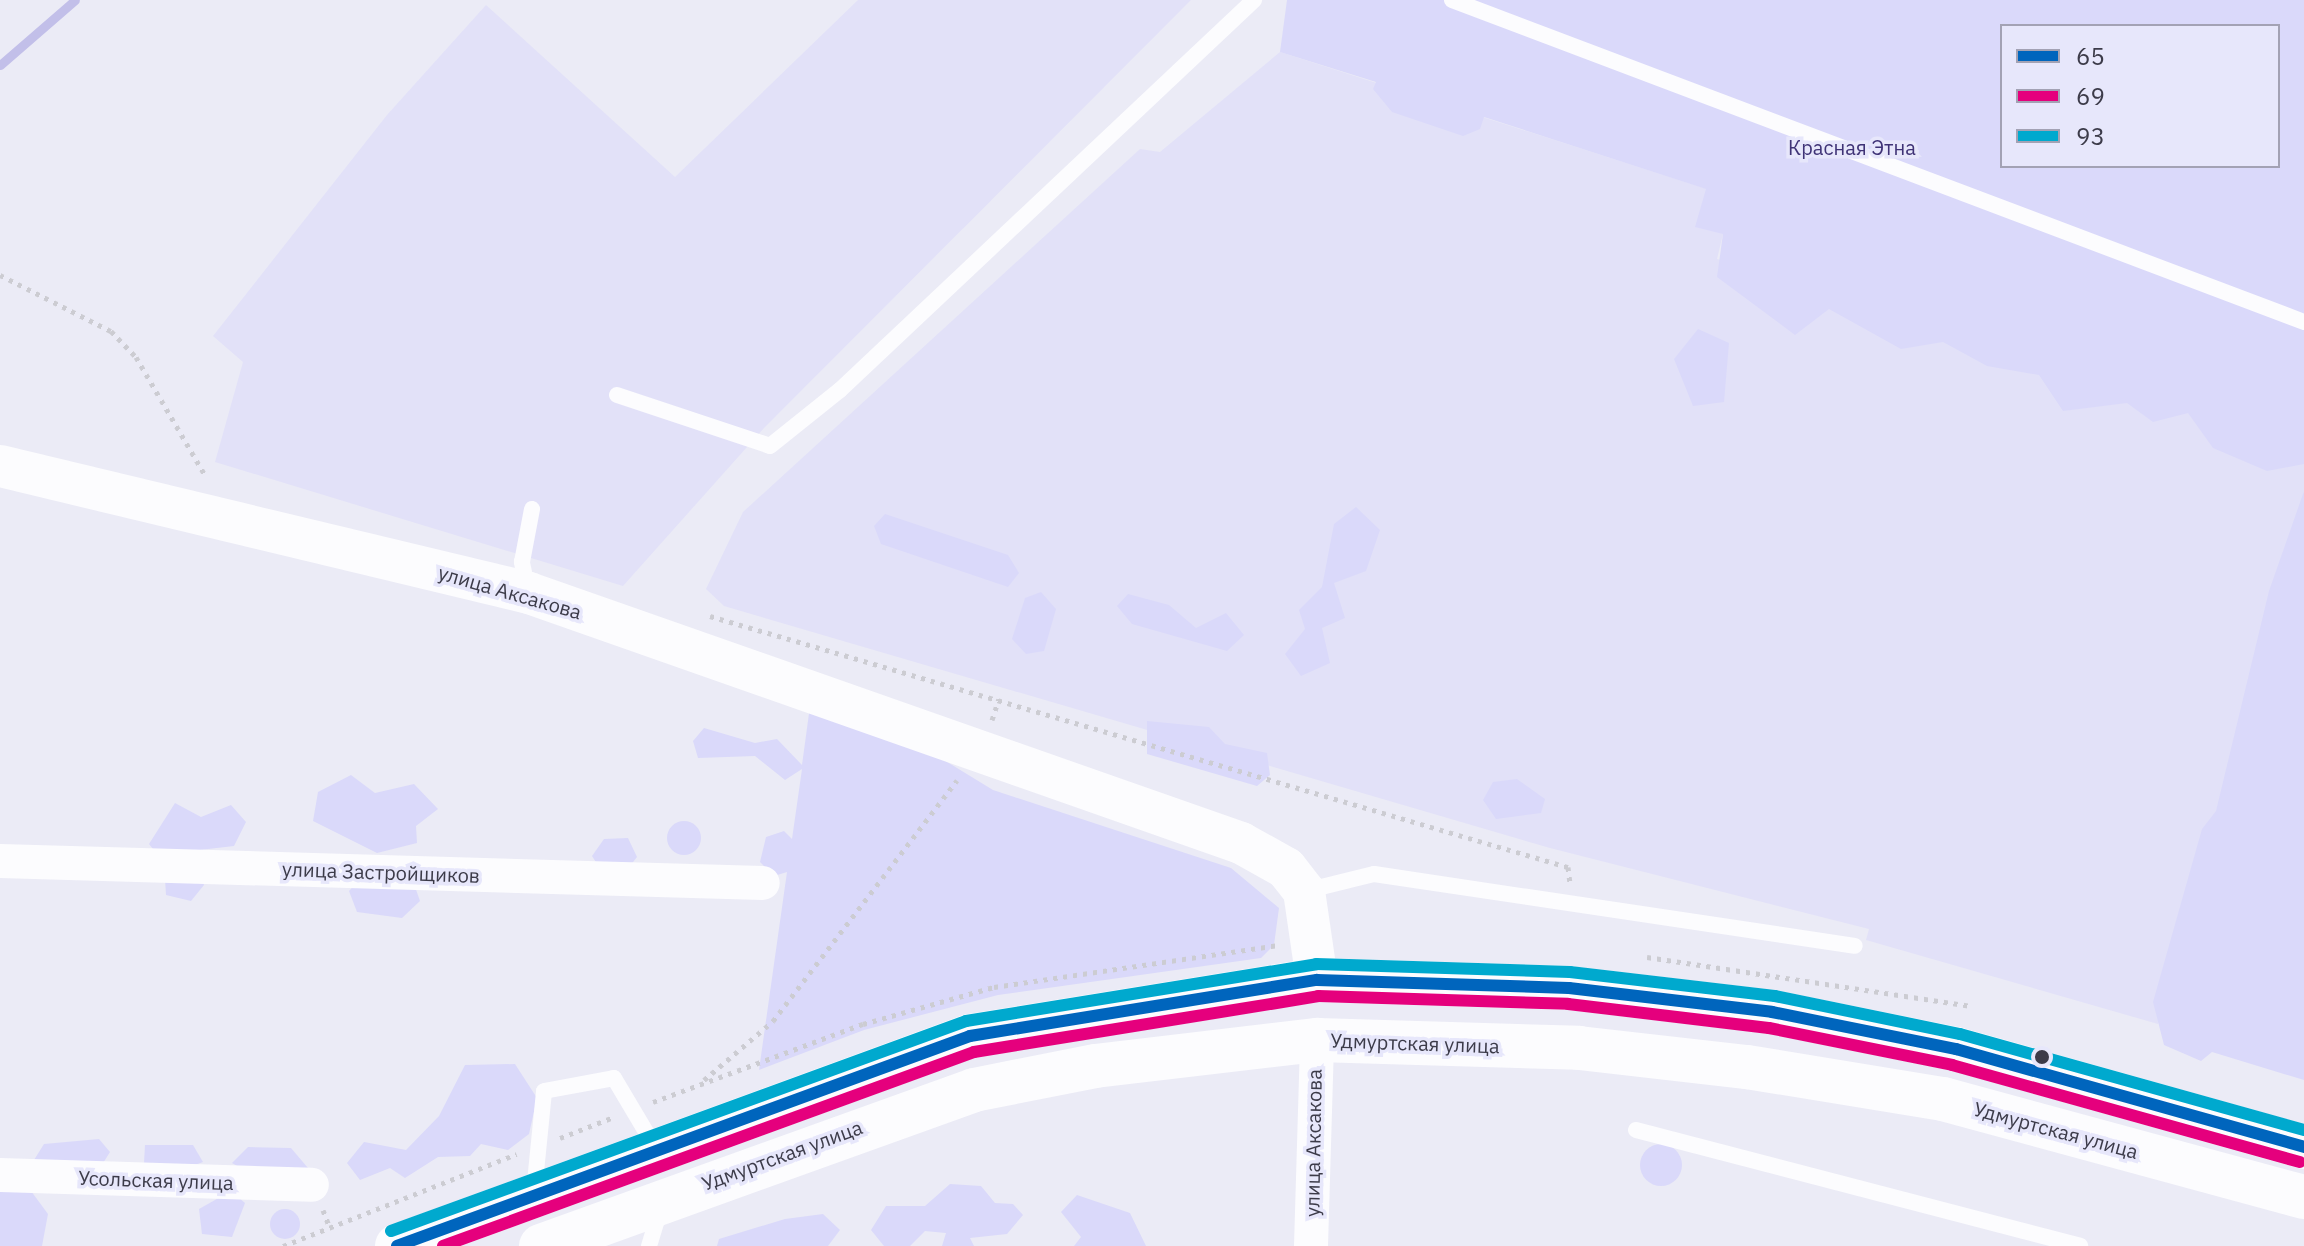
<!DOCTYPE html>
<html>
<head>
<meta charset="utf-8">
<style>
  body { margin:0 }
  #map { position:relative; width:2304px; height:1246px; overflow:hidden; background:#ebebf6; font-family:"IBM Plex Sans",sans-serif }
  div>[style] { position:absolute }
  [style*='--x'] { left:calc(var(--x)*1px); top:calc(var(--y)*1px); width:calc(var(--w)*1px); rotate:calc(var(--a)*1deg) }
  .built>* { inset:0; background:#e2e1f8 }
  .green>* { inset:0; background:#dad9fa }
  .round { border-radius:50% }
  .stream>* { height:9px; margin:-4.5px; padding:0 4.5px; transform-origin:4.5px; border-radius:4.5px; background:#c2bfe9 }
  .path>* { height:5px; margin-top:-2.5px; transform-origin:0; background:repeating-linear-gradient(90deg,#ccccd2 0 4px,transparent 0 10px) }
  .service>* { height:16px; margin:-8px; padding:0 8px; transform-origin:8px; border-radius:8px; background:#fcfcfe }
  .minor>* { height:34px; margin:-17px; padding:0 17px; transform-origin:17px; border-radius:17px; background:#fcfcfe }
  .tertiary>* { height:42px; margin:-21px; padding:0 21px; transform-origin:21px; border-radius:21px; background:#fcfcfe }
  .primary>* { height:44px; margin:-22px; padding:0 22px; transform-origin:22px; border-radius:22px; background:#fcfcfe }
  .bus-1>* { height:12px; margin:-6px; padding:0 6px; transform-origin:6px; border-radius:6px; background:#0065bd }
  .bus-2>* { height:12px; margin:-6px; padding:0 6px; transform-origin:6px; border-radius:6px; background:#e5007d }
  .bus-3>* { height:12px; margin:-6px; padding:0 6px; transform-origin:6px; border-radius:6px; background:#00a9ce }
  .dots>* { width:22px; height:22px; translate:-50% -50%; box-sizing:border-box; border:4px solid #e7e7fb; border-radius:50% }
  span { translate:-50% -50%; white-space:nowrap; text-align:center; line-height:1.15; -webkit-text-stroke:7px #e7e7fb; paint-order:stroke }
  .park-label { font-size:20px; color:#3f3376 }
  .street-label { font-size:20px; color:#3c3b49 }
  .legend { position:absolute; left:2000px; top:24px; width:280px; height:144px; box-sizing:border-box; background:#e7e7fb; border:2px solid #a3a2b4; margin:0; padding:10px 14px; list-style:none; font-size:24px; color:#3c3b49 }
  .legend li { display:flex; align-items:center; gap:16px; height:40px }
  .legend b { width:40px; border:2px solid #a3a2b4 }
</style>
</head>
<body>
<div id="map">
  <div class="built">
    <i style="clip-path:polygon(858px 0,1191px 0,764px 428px,623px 586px,215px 462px,243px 362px,213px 336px,387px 115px,486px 5px,675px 177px)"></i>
    <i style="clip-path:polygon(1280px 52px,1707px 189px,1723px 234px,1717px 259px,2304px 429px,2304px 491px,2158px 1024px,1866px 940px,1869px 929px,1550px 848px,724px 606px,706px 589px,743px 512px,1140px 149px,1160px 152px)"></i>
  </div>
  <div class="green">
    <i style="clip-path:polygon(evenodd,1287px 0,2304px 0,2304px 464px,2267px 471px,2213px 448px,2188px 413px,2153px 422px,2127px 403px,2063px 411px,2039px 375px,1987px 366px,1943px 342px,1901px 349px,1829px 309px,1795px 335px,1717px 277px,1723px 234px,1695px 227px,1706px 189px,1484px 117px,1480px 129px,1463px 136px,1392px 112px,1373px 89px,1376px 82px,1280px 52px,1287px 0,2002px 26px,2278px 26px,2278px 166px,2002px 166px,2002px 26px)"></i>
    <i style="clip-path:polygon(1698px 329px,1729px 343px,1724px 402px,1693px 406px,1674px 359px)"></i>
    <i style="clip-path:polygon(2304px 491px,2304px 1080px,2212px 1052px,2201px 1061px,2164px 1045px,2153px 1002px,2202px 829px,2216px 811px,2269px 591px)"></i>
    <i style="clip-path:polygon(1356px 507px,1380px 530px,1366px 571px,1334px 583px,1345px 618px,1322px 628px,1330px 663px,1301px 676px,1285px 654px,1305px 629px,1299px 610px,1322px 587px,1334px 524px)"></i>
    <i style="clip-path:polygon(885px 514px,1008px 555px,1019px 573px,1008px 587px,881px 544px,874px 526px)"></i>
    <i style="clip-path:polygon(1041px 592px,1056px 609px,1044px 651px,1026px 654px,1012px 639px,1025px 598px)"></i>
    <i style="clip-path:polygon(1128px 594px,1169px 605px,1196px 628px,1226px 613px,1244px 635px,1227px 651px,1132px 624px,1117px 606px)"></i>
    <i style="clip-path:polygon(810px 706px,921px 746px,993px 790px,1231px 868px,1279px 908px,1274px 945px,1261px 958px,998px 995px,864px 1030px,759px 1070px,787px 872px,774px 876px,760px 862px,766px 837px,784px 831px,792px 839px,802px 769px,785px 780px,755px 756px,698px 758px,693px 741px,704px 728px,755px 743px,777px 739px,802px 765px)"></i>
    <i style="clip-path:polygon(1147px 721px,1209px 727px,1225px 744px,1267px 753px,1270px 775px,1257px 786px,1147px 754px)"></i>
    <i style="clip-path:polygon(351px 775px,375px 793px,414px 784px,438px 809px,416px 826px,417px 843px,377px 853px,313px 821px,318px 792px)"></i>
    <i style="clip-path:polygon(1517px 779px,1545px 799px,1541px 813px,1496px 819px,1483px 800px,1493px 782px)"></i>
    <i style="clip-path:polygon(175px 803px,201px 817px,231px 805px,246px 822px,234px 846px,191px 851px,204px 885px,191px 901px,166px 895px,164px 863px,149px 844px)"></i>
    <i class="round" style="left:667px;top:821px;width:34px;height:34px"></i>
    <i style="clip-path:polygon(628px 838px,637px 857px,626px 871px,603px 873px,592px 856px,604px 839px)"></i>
    <i style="clip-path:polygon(361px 878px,413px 881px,420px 901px,402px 918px,357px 912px,349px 891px)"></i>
    <i style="clip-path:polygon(515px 1064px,537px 1098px,529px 1134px,508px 1150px,481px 1144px,470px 1156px,438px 1157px,405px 1178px,390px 1168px,360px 1180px,347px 1163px,364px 1142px,406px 1150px,439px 1116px,465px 1065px)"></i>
    <i style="clip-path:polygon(99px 1139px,110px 1152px,100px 1168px,34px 1160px,44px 1144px)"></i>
    <i class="round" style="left:1640px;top:1144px;width:42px;height:42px"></i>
    <i style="clip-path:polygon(145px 1145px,193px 1145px,203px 1162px,167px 1175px,144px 1163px)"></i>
    <i style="clip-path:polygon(248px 1147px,291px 1148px,308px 1168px,258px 1178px,232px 1163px)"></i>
    <i style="clip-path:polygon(950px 1184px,981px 1186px,995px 1203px,1013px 1204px,1023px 1215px,1007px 1234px,970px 1238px,974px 1246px,942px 1246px,946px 1233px,925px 1231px,910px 1246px,884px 1246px,871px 1230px,886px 1206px,925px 1206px)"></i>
    <i style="clip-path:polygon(0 1186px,31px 1191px,48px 1214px,42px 1246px,0 1246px)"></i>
    <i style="clip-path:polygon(231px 1191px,245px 1203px,232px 1237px,202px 1234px,199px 1209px)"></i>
    <i style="clip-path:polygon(1077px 1195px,1130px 1213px,1146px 1246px,1074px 1246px,1081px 1237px,1061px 1212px)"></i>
    <i class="round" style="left:270px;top:1209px;width:30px;height:30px"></i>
    <i style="clip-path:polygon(823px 1214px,840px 1230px,828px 1246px,717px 1246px,719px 1239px,785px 1219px)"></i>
  </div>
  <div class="stream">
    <i style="--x:0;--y:65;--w:99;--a:-40.9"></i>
  </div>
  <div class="path">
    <i style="--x:0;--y:275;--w:124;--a:26.8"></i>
    <i style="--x:111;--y:331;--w:36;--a:46"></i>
    <i style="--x:136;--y:357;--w:139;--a:59.7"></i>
    <i style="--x:710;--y:616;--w:894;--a:16.31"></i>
    <i style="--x:1568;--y:867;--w:16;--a:83"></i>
    <i style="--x:992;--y:720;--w:22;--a:-72"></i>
    <i style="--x:1647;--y:957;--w:328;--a:8.6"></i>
    <i style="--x:704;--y:1080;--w:91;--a:-40.5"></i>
    <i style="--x:773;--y:1021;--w:303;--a:-52.6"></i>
    <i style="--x:653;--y:1102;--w:224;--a:-20.4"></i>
    <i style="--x:863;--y:1024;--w:136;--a:-15.8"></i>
    <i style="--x:994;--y:987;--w:286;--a:-8.4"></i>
    <i style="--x:560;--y:1138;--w:58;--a:-21.3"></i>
    <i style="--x:323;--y:1210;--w:19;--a:69"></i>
    <i style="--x:283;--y:1246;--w:251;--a:-21.5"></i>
  </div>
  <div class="service">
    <i style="--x:1452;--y:0;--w:911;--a:20.7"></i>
    <i style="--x:617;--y:395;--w:161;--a:18.4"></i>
    <i style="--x:770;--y:446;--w:90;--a:-38.7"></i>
    <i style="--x:840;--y:390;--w:569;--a:-43.29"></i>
    <i style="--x:528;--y:591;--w:30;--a:-102"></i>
    <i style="--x:522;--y:562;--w:54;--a:-79.3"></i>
    <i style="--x:1305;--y:891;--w:71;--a:-13.8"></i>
    <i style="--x:1374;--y:874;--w:486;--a:8.5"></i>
    <i style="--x:1636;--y:1130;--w:459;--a:14.6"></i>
    <i style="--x:534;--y:1192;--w:101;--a:-84.3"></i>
    <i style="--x:544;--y:1091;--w:71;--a:-10.5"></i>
    <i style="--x:614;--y:1078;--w:80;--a:59.3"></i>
    <i style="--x:649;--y:1246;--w:39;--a:-73"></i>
  </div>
  <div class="minor">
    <i style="--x:0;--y:861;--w:763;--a:1.65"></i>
    <i style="--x:0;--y:1175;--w:312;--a:1.8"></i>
    <i style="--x:1311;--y:1246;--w:206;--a:-88.3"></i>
  </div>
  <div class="tertiary">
    <i style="--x:0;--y:466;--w:544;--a:13.5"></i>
    <i style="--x:529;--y:593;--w:755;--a:19.35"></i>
    <i style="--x:1241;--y:843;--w:51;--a:29.1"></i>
    <i style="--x:1286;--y:868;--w:29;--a:52"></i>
    <i style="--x:1304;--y:891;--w:90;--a:81.7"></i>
  </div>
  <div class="primary">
    <i style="--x:397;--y:1246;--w:610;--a:-20.13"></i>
    <i style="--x:970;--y:1036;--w:351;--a:-9.2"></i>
    <i style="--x:1317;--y:980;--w:252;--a:1.8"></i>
    <i style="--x:1569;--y:988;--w:204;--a:6.7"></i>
    <i style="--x:1772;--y:1012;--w:188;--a:11.4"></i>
    <i style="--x:1956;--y:1049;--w:362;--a:15.7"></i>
    <i style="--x:541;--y:1246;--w:460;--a:-19.8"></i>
    <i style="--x:974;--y:1090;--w:123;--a:-11.2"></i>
    <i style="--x:1095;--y:1066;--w:224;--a:-6.7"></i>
    <i style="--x:1317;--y:1040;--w:262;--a:1.7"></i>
    <i style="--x:1579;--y:1048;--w:169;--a:6.5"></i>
    <i style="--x:1747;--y:1067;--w:199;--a:9.3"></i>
    <i style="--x:1943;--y:1099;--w:374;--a:15.2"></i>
  </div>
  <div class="bus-1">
    <i style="--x:397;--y:1246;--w:610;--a:-20.13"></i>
    <i style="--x:970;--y:1036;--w:351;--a:-9.2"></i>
    <i style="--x:1317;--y:980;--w:252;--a:1.8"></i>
    <i style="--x:1569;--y:988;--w:204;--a:6.7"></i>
    <i style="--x:1772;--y:1012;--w:188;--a:11.4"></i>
    <i style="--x:1956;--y:1049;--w:362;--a:15.7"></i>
  </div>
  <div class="bus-2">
    <i style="--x:443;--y:1246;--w:565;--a:-20.07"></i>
    <i style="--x:974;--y:1052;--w:349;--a:-9.2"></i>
    <i style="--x:1318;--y:996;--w:250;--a:1.8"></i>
    <i style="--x:1568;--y:1004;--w:202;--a:6.8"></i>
    <i style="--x:1769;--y:1028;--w:187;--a:11.4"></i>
    <i style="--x:1952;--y:1065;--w:361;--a:15.6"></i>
  </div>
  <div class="bus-3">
    <i style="--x:391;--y:1231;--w:612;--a:-20.06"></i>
    <i style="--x:966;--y:1021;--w:355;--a:-9.2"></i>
    <i style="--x:1316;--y:964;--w:254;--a:1.8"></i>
    <i style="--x:1570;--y:972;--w:206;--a:6.7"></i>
    <i style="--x:1775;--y:996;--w:189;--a:11.6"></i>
    <i style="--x:1960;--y:1034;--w:357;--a:15.6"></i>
  </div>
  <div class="dots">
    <i style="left:2042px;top:1057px;background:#3c3b49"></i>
  </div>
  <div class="park-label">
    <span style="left:1852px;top:147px">Красная Этна</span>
  </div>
  <div class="street-label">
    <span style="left:510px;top:592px;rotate:16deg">улица Аксакова</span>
    <span style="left:381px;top:872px;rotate:2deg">улица Застройщиков</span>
    <span style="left:1415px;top:1043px;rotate:2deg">Удмуртская улица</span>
    <span style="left:2056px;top:1130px;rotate:15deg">Удмуртская улица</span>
    <span style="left:1313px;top:1143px;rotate:-89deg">улица Аксакова</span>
    <span style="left:782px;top:1155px;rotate:-20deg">Удмуртская улица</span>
    <span style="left:156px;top:1180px;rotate:2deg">Усольская улица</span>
  </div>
  <ul class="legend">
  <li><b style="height:10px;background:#0065bd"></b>65</li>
  <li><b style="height:10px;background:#e5007d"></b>69</li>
  <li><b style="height:10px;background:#00a9ce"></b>93</li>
  </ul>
</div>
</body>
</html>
